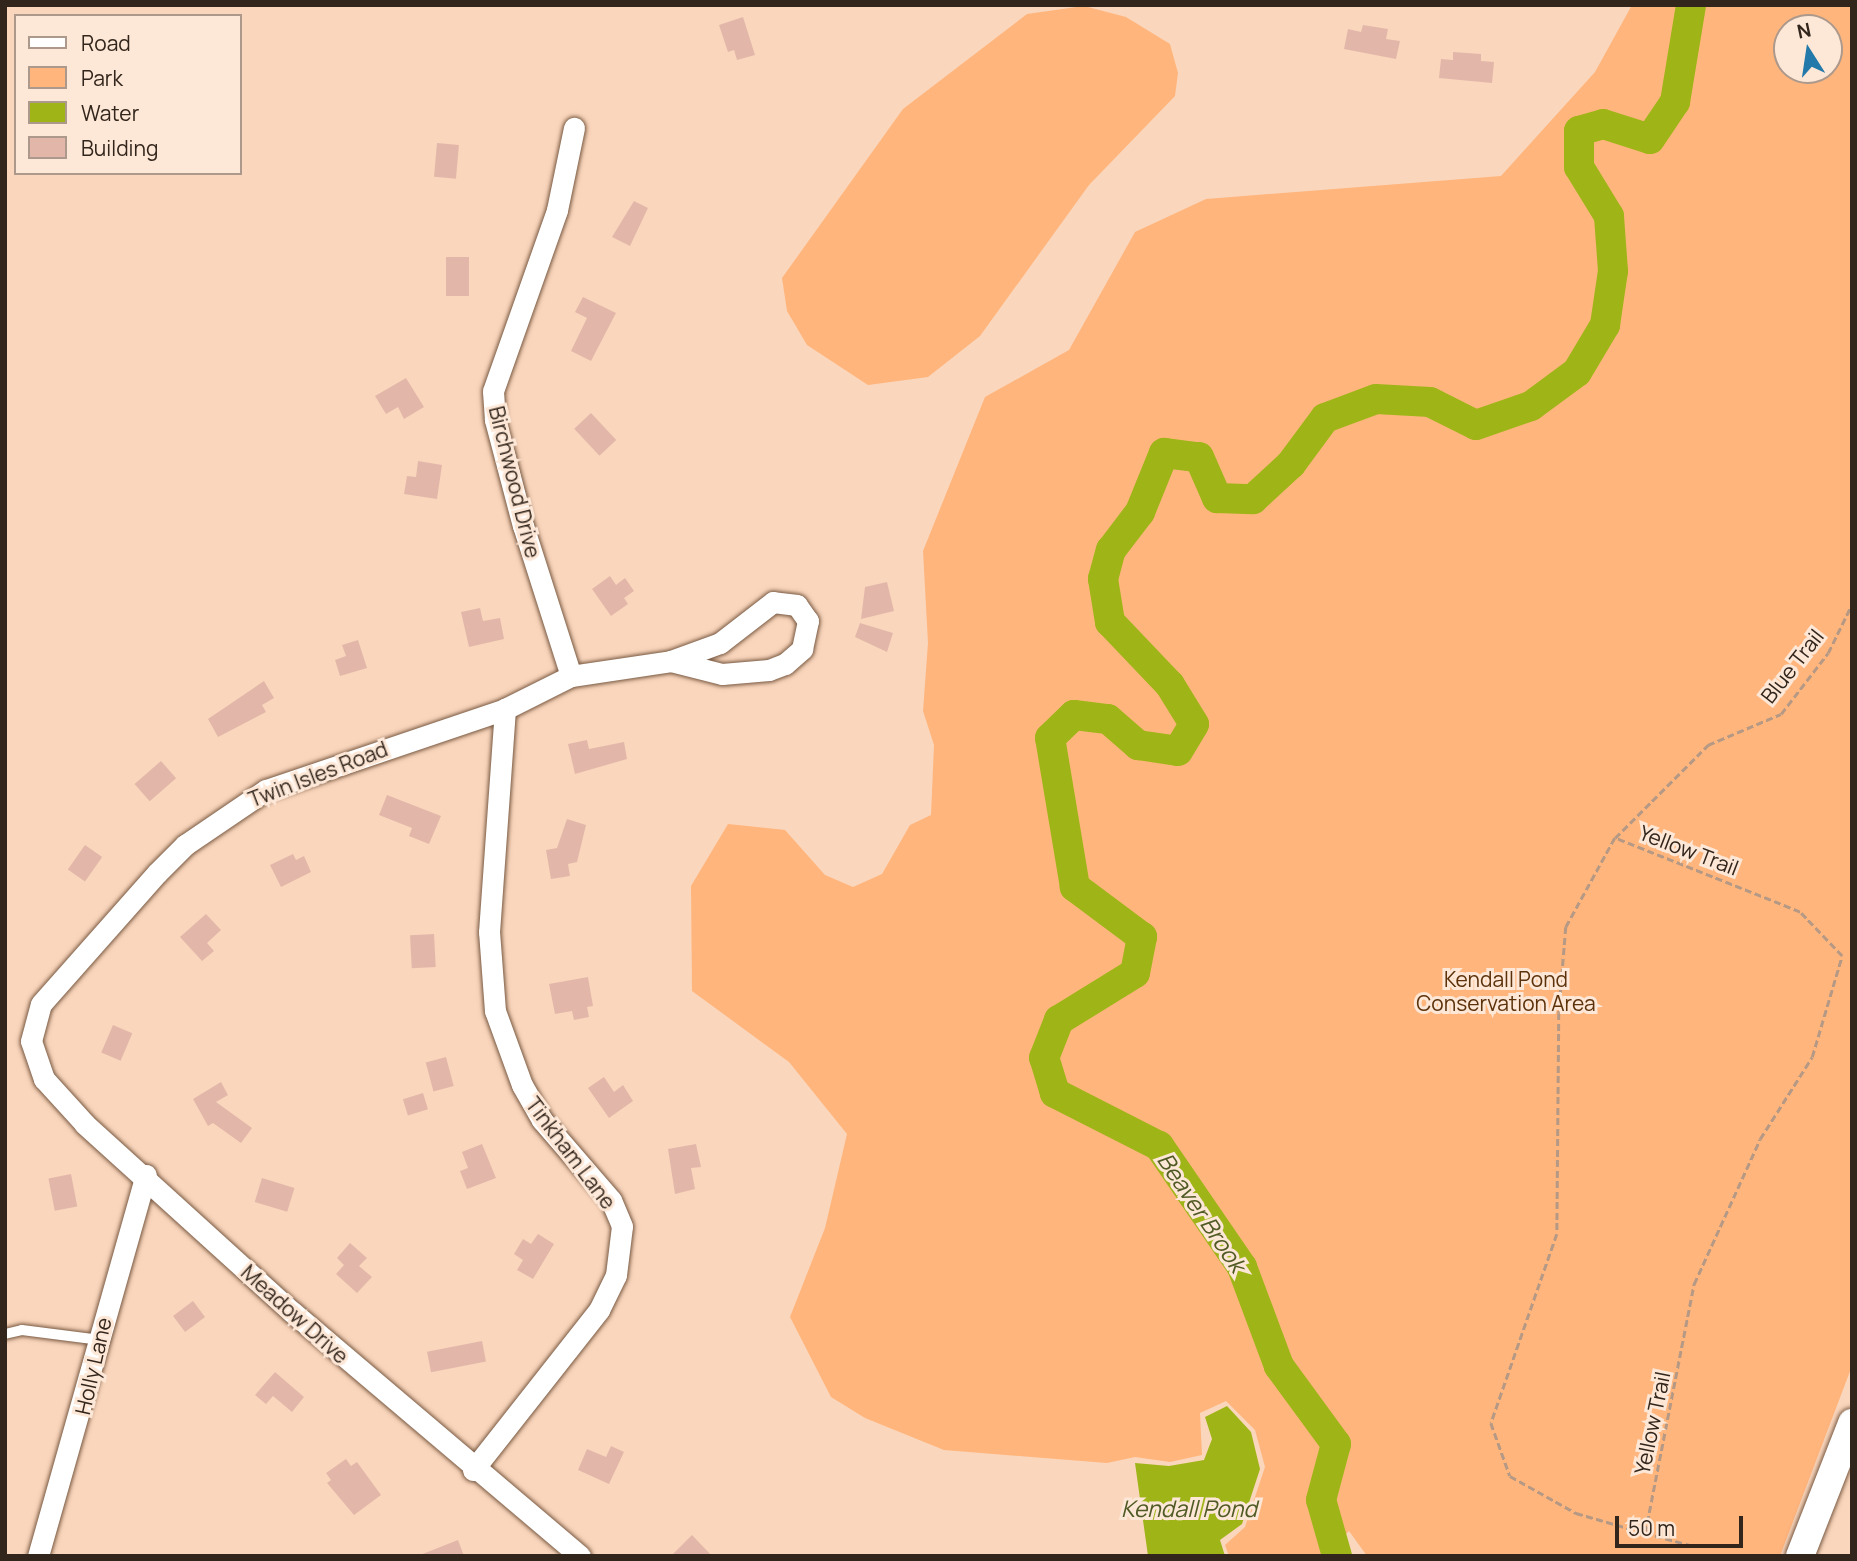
<!DOCTYPE html>
<html>
<head>
<meta charset="utf-8">
<style>
  body { margin:0 }
  #map { position:relative; width:1857px; height:1561px; overflow:hidden; background:#fad6bc; font-family:Manrope,sans-serif }
  div>[style] { position:absolute }
  [style*='--x'] { left:calc(var(--x)*1px); top:calc(var(--y)*1px); width:calc(var(--w)*1px); rotate:calc(var(--a)*1deg) }
  .green>* { inset:0; background:#ffb57c }
  .water>* { inset:0; background:#9fb517 }
  .river>* { height:30px; margin:-15px; padding:0 15px; transform-origin:15px; border-radius:15px; background:#9fb517 }
  .building>* { inset:0; background:#e2b7a9; transform-origin:0 0 }
  .path>* { height:2.5px; margin-top:-1.25px; transform-origin:0; background:repeating-linear-gradient(90deg,#b59985 0 7px,transparent 0 10.5px) }
  .roads { filter:drop-shadow(0 0 2px #785942) drop-shadow(0 0 2px #785942) }
  .lane>* { height:10px; margin:-5px; padding:0 5px; transform-origin:5px; border-radius:5px; background:#fff }
  .street>* { height:21px; margin:-10.5px; padding:0 10.5px; transform-origin:10.5px; border-radius:10.5px; background:#fff }
  .secondary>* { height:28px; margin:-14px; padding:0 14px; transform-origin:14px; border-radius:14px; background:#fff }
  span { translate:-50% -50%; white-space:nowrap; text-align:center; line-height:1.15; -webkit-text-stroke:6px #fde7d7; paint-order:stroke }
  .street-label { font-size:21px; color:#32251b }
  .park-label { font-size:21px; color:#5c320b }
  .water-label { font-size:23px; color:#505a24; font-style:italic }
  .frame { position:absolute; inset:0; border:7px solid #32251b; pointer-events:none }
  .legend { position:absolute; left:14px; top:14px; width:228px; height:161px; box-sizing:border-box; background:#fde7d7; border:2px solid #ac998c; margin:0; padding:9px 12px; list-style:none; font-size:21px; color:#32251b }
  .legend li { display:flex; align-items:center; gap:14px; height:35px }
  .legend b { width:35px; border:2px solid #ac998c }
  .north { position:absolute; left:1773px; top:14px; width:70px; height:70px; box-sizing:border-box; background:#fde7d7; border:2px solid #ac998c; border-radius:50%; rotate:348deg; font-size:19px; font-weight:700; line-height:28px; text-align:center; color:#32251b }
  .north::after { content:''; display:block; margin:auto; width:24px; height:32px; background:#2379a9; clip-path:polygon(50% 0,100% 100%,50% 72%,0 100%) }
  .scale { position:absolute; left:1615px; top:1516px; width:128px; height:32px; box-sizing:border-box; border:4px solid #32251b; border-top:0; padding-left:9px; font-size:21px; line-height:24px; white-space:nowrap; color:#32251b; -webkit-text-stroke:5px #fde7d7; paint-order:stroke }
</style>
</head>
<body>
<div id="map">
  <div class="green">
    <i style="clip-path:polygon(evenodd,1632px 5px,1852px 5px,1852px 1366px,1780px 1556px,1367px 1556px,1349px 1531px,1324px 1556px,1229px 1556px,1225px 1545px,1245px 1527px,1265px 1467px,1255px 1430px,1226px 1401px,1200px 1413px,1202px 1455px,1170px 1462px,1135px 1457px,1107px 1463px,944px 1450px,865px 1418px,831px 1397px,790px 1317px,825px 1228px,847px 1134px,789px 1062px,692px 991px,691px 886px,728px 824px,785px 830px,825px 875px,853px 887px,882px 874px,910px 825px,931px 815px,934px 745px,923px 711px,928px 643px,923px 551px,985px 397px,1069px 350px,1135px 232px,1206px 199px,1501px 176px,1595px 72px,1632px 5px,1787px 28px,1829px 28px,1829px 70px,1787px 70px,1787px 28px)"></i>
    <i style="clip-path:polygon(1084px 6px,1126px 17px,1170px 44px,1178px 73px,1175px 96px,1089px 185px,980px 336px,928px 377px,868px 385px,807px 345px,787px 311px,782px 278px,903px 109px,1027px 14px)"></i>
  </div>
  <div class="water">
    <i style="clip-path:polygon(1227px 1406px,1251px 1432px,1260px 1469px,1242px 1524px,1220px 1540px,1225px 1556px,1148px 1556px,1135px 1463px,1169px 1466px,1204px 1460px,1212px 1439px,1205px 1417px)"></i>
  </div>
  <div class="river">
    <i style="--x:1337;--y:1556;--w:58;--a:-105.9"></i>
    <i style="--x:1321;--y:1500;--w:58;--a:-75"></i>
    <i style="--x:1336;--y:1444;--w:97;--a:-126.2"></i>
    <i style="--x:1279;--y:1366;--w:106;--a:-110.5"></i>
    <i style="--x:1242;--y:1267;--w:147;--a:-124.4"></i>
    <i style="--x:1159;--y:1146;--w:117;--a:-153"></i>
    <i style="--x:1055;--y:1093;--w:37;--a:-107"></i>
    <i style="--x:1044;--y:1058;--w:41;--a:-68.5"></i>
    <i style="--x:1059;--y:1020;--w:89;--a:-31.7"></i>
    <i style="--x:1135;--y:973;--w:37;--a:-79"></i>
    <i style="--x:1142;--y:937;--w:84;--a:-143.3"></i>
    <i style="--x:1075;--y:887;--w:151;--a:-99.5"></i>
    <i style="--x:1050;--y:738;--w:33;--a:-44"></i>
    <i style="--x:1074;--y:715;--w:34;--a:7"></i>
    <i style="--x:1108;--y:719;--w:40;--a:41"></i>
    <i style="--x:1138;--y:745;--w:40;--a:8.5"></i>
    <i style="--x:1178;--y:751;--w:31;--a:-59"></i>
    <i style="--x:1194;--y:724;--w:46;--a:-121.6"></i>
    <i style="--x:1170;--y:685;--w:87;--a:-133.6"></i>
    <i style="--x:1110;--y:622;--w:44;--a:-99.2"></i>
    <i style="--x:1103;--y:579;--w:30;--a:-75"></i>
    <i style="--x:1111;--y:550;--w:48;--a:-52.7"></i>
    <i style="--x:1140;--y:512;--w:64;--a:-67.9"></i>
    <i style="--x:1164;--y:453;--w:35;--a:7"></i>
    <i style="--x:1199;--y:457;--w:45;--a:66.3"></i>
    <i style="--x:1217;--y:498;--w:36;--a:2"></i>
    <i style="--x:1253;--y:499;--w:52;--a:-42.6"></i>
    <i style="--x:1291;--y:464;--w:57;--a:-53.5"></i>
    <i style="--x:1325;--y:418;--w:54;--a:-20.4"></i>
    <i style="--x:1376;--y:399;--w:54;--a:3.2"></i>
    <i style="--x:1430;--y:402;--w:51;--a:26.6"></i>
    <i style="--x:1476;--y:425;--w:58;--a:-19.1"></i>
    <i style="--x:1531;--y:406;--w:57;--a:-36.5"></i>
    <i style="--x:1577;--y:372;--w:55;--a:-59.2"></i>
    <i style="--x:1605;--y:325;--w:55;--a:-81.6"></i>
    <i style="--x:1613;--y:271;--w:55;--a:-94.2"></i>
    <i style="--x:1609;--y:216;--w:57;--a:-121.5"></i>
    <i style="--x:1579;--y:167;--w:36;--a:-90"></i>
    <i style="--x:1579;--y:131;--w:25;--a:-16"></i>
    <i style="--x:1603;--y:124;--w:49;--a:17.7"></i>
    <i style="--x:1650;--y:139;--w:45;--a:-56"></i>
    <i style="--x:1675;--y:102;--w:98;--a:-80.6"></i>
  </div>
  <div class="building">
    <i style="clip-path:polygon(743px 17px,755px 55px,737px 60px,734px 50px,728px 52px,719px 25px)"></i>
    <i style="clip-path:polygon(1363px 25px,1388px 29px,1386px 39px,1400px 41px,1396px 59px,1344px 49px,1348px 29px,1361px 32px)"></i>
    <i style="clip-path:polygon(1453px 52px,1481px 54px,1481px 61px,1494px 62px,1492px 83px,1439px 78px,1441px 59px,1453px 60px)"></i>
    <i style="left:437px;top:143px;width:22px;height:34px;rotate:5deg"></i>
    <i style="clip-path:polygon(634px 201px,648px 208px,630px 246px,612px 237px)"></i>
    <i style="left:446px;top:257px;width:23px;height:39px"></i>
    <i style="clip-path:polygon(583px 297px,616px 313px,591px 361px,571px 351px,587px 318px,575px 312px)"></i>
    <i style="clip-path:polygon(406px 378px,424px 407px,404px 419px,398px 407px,386px 414px,375px 396px)"></i>
    <i style="left:591px;top:413px;width:37px;height:23px;rotate:47deg"></i>
    <i style="clip-path:polygon(418px 461px,442px 465px,437px 499px,404px 494px,407px 476px,416px 477px)"></i>
    <i style="clip-path:polygon(610px 576px,616px 585px,625px 578px,634px 591px,624px 598px,628px 604px,611px 616px,592px 589px)"></i>
    <i style="clip-path:polygon(887px 582px,894px 611px,861px 619px,865px 587px)"></i>
    <i style="clip-path:polygon(480px 608px,483px 621px,500px 618px,504px 639px,469px 647px,461px 612px)"></i>
    <i style="clip-path:polygon(860px 623px,893px 633px,887px 652px,855px 637px)"></i>
    <i style="clip-path:polygon(358px 640px,367px 668px,340px 676px,335px 660px,346px 656px,342px 645px)"></i>
    <i style="clip-path:polygon(264px 681px,274px 698px,262px 705px,266px 712px,218px 737px,208px 719px)"></i>
    <i style="clip-path:polygon(587px 740px,589px 749px,624px 742px,627px 759px,575px 774px,568px 744px)"></i>
    <i style="left:161px;top:761px;width:23px;height:35px;rotate:49deg"></i>
    <i style="clip-path:polygon(387px 795px,441px 816px,429px 844px,409px 836px,412px 828px,379px 815px)"></i>
    <i style="clip-path:polygon(567px 819px,586px 825px,577px 862px,568px 864px,570px 876px,551px 879px,546px 850px,557px 848px)"></i>
    <i style="left:85px;top:845px;width:21px;height:30px;rotate:35deg"></i>
    <i style="clip-path:polygon(293px 854px,296px 860px,304px 856px,311px 872px,281px 887px,270px 865px)"></i>
    <i style="clip-path:polygon(206px 914px,221px 930px,207px 943px,214px 951px,202px 961px,180px 937px)"></i>
    <i style="left:434px;top:934px;width:33px;height:24px;rotate:87deg"></i>
    <i style="clip-path:polygon(588px 977px,593px 1006px,587px 1007px,589px 1017px,574px 1020px,572px 1011px,555px 1014px,549px 984px)"></i>
    <i style="left:113px;top:1025px;width:21px;height:30px;rotate:23deg"></i>
    <i style="left:446px;top:1057px;width:30px;height:21px;rotate:75deg"></i>
    <i style="clip-path:polygon(604px 1077px,614px 1092px,623px 1085px,633px 1101px,609px 1118px,588px 1088px)"></i>
    <i style="clip-path:polygon(221px 1082px,228px 1095px,216px 1102px,252px 1128px,241px 1143px,213px 1123px,208px 1126px,193px 1099px)"></i>
    <i style="left:423px;top:1093px;width:17px;height:21px;rotate:73deg"></i>
    <i style="clip-path:polygon(482px 1144px,496px 1178px,467px 1189px,460px 1171px,468px 1168px,462px 1152px)"></i>
    <i style="clip-path:polygon(696px 1144px,701px 1167px,691px 1168px,695px 1189px,675px 1194px,668px 1149px)"></i>
    <i style="left:71px;top:1174px;width:33px;height:23px;rotate:79deg"></i>
    <i style="left:262px;top:1178px;width:34px;height:25px;rotate:17deg"></i>
    <i style="clip-path:polygon(538px 1234px,554px 1244px,533px 1279px,517px 1270px,523px 1260px,514px 1254px,523px 1239px,531px 1244px)"></i>
    <i style="clip-path:polygon(350px 1243px,367px 1258px,359px 1266px,372px 1277px,357px 1293px,336px 1274px,344px 1265px,337px 1258px)"></i>
    <i style="left:193px;top:1301px;width:20px;height:25px;rotate:53deg"></i>
    <i style="left:482px;top:1341px;width:21px;height:56px;rotate:79deg"></i>
    <i style="clip-path:polygon(275px 1372px,304px 1397px,292px 1412px,273px 1396px,266px 1404px,255px 1395px)"></i>
    <i style="clip-path:polygon(611px 1446px,624px 1452px,609px 1484px,578px 1470px,587px 1449px,606px 1457px)"></i>
    <i style="clip-path:polygon(346px 1459px,351px 1466px,357px 1462px,381px 1495px,354px 1515px,327px 1483px,331px 1480px,326px 1473px)"></i>
    <i style="clip-path:polygon(692px 1535px,712px 1556px,671px 1556px)"></i>
    <i style="clip-path:polygon(458px 1540px,464px 1556px,420px 1556px,420px 1555px)"></i>
  </div>
  <div class="path">
    <i style="--x:1615;--y:838;--w:132;--a:-45"></i>
    <i style="--x:1708;--y:745;--w:79;--a:-23"></i>
    <i style="--x:1781;--y:714;--w:77;--a:-52.4"></i>
    <i style="--x:1828;--y:653;--w:55;--a:-63.9"></i>
    <i style="--x:1645;--y:1533;--w:254;--a:-78.9"></i>
    <i style="--x:1694;--y:1284;--w:159;--a:-65.5"></i>
    <i style="--x:1760;--y:1139;--w:97;--a:-57.6"></i>
    <i style="--x:1812;--y:1057;--w:105;--a:-73.5"></i>
    <i style="--x:1842;--y:956;--w:61;--a:-133.7"></i>
    <i style="--x:1800;--y:912;--w:199;--a:-158.2"></i>
    <i style="--x:1615;--y:838;--w:102;--a:118.8"></i>
    <i style="--x:1566;--y:927;--w:86;--a:94.7"></i>
    <i style="--x:1559;--y:1013;--w:221;--a:90.5"></i>
    <i style="--x:1557;--y:1234;--w:200;--a:109.2"></i>
    <i style="--x:1491;--y:1423;--w:56;--a:70.3"></i>
    <i style="--x:1510;--y:1476;--w:76;--a:29.3"></i>
    <i style="--x:1576;--y:1513;--w:72;--a:16.2"></i>
    <i style="--x:1645;--y:1533;--w:51;--a:14.9"></i>
  </div>
  <div class="roads">
    <div class="lane">
      <i style="--x:5;--y:1334;--w:17;--a:-13"></i>
      <i style="--x:22;--y:1330;--w:79;--a:7.3"></i>
    </div>
    <div class="street">
      <i style="--x:571;--y:676;--w:157;--a:-107.7"></i>
      <i style="--x:523;--y:526;--w:110;--a:-104.8"></i>
      <i style="--x:495;--y:420;--w:29;--a:-94"></i>
      <i style="--x:493;--y:391;--w:192;--a:-70.5"></i>
      <i style="--x:557;--y:210;--w:84;--a:-78.3"></i>
      <i style="--x:473;--y:1470;--w:204;--a:-51.8"></i>
      <i style="--x:599;--y:1310;--w:39;--a:-64"></i>
      <i style="--x:616;--y:1275;--w:49;--a:-83"></i>
      <i style="--x:622;--y:1226;--w:28;--a:-113"></i>
      <i style="--x:611;--y:1200;--w:106;--a:-130.8"></i>
      <i style="--x:542;--y:1120;--w:40;--a:-119.7"></i>
      <i style="--x:522;--y:1085;--w:79;--a:-110"></i>
      <i style="--x:495;--y:1011;--w:79;--a:-94.3"></i>
      <i style="--x:489;--y:932;--w:224;--a:-85.9"></i>
      <i style="--x:38;--y:1556;--w:396;--a:-74.2"></i>
      <i style="--x:580;--y:1556;--w:377;--a:-139.7"></i>
      <i style="--x:292;--y:1312;--w:280;--a:-137.8"></i>
      <i style="--x:85;--y:1124;--w:61;--a:-132.3"></i>
      <i style="--x:44;--y:1079;--w:40;--a:-108.9"></i>
      <i style="--x:31;--y:1041;--w:38;--a:-75"></i>
      <i style="--x:41;--y:1004;--w:175;--a:-48.5"></i>
      <i style="--x:157;--y:873;--w:40;--a:-45"></i>
      <i style="--x:185;--y:845;--w:98;--a:-34.2"></i>
      <i style="--x:266;--y:790;--w:252;--a:-18.7"></i>
      <i style="--x:505;--y:709;--w:74;--a:-26.6"></i>
      <i style="--x:571;--y:676;--w:101;--a:-8.5"></i>
      <i style="--x:671;--y:661;--w:53;--a:14.3"></i>
      <i style="--x:722;--y:674;--w:47;--a:-4.9"></i>
      <i style="--x:769;--y:670;--w:17;--a:-21"></i>
      <i style="--x:785;--y:664;--w:23;--a:-41"></i>
      <i style="--x:802;--y:649;--w:29;--a:-78"></i>
      <i style="--x:808;--y:621;--w:19;--a:-125"></i>
      <i style="--x:797;--y:605;--w:24;--a:-173"></i>
      <i style="--x:773;--y:602;--w:67;--a:142.3"></i>
      <i style="--x:720;--y:643;--w:52;--a:159.8"></i>
    </div>
    <div class="secondary">
      <i style="--x:1800;--y:1556;--w:143;--a:-68.6"></i>
    </div>
  </div>
  <div class="street-label">
    <span style="left:515px;top:482px;rotate:76deg">Birchwood Drive</span>
    <span style="left:1792px;top:666px;rotate:-52deg">Blue Trail</span>
    <span style="left:318px;top:774px;rotate:-21deg">Twin Isles Road</span>
    <span style="left:1689px;top:850px;rotate:21deg">Yellow Trail</span>
    <span style="left:571px;top:1153px;rotate:53deg">Tinkham Lane</span>
    <span style="left:295px;top:1314px;rotate:42deg">Meadow Drive</span>
    <span style="left:93px;top:1366px;rotate:-77deg">Holly Lane</span>
    <span style="left:1652px;top:1423px;rotate:-78deg">Yellow Trail</span>
  </div>
  <div class="park-label">
    <span style="left:1506px;top:991px">Kendall Pond<br>Conservation Area</span>
  </div>
  <div class="water-label">
    <span style="left:1202px;top:1212px;rotate:56deg">Beaver Brook</span>
    <span style="left:1189px;top:1508px">Kendall Pond</span>
  </div>
  <div class="frame"></div>
  <ul class="legend">
  <li><b style="height:9px;background:#fff"></b>Road</li>
  <li><b style="height:19px;background:#ffb57c"></b>Park</li>
  <li><b style="height:19px;background:#9fb517"></b>Water</li>
  <li><b style="height:19px;background:#e2b7a9"></b>Building</li>
  </ul>
  <div class="north">N</div>
  <div class="scale">50 m</div>
</div>
</body>
</html>
